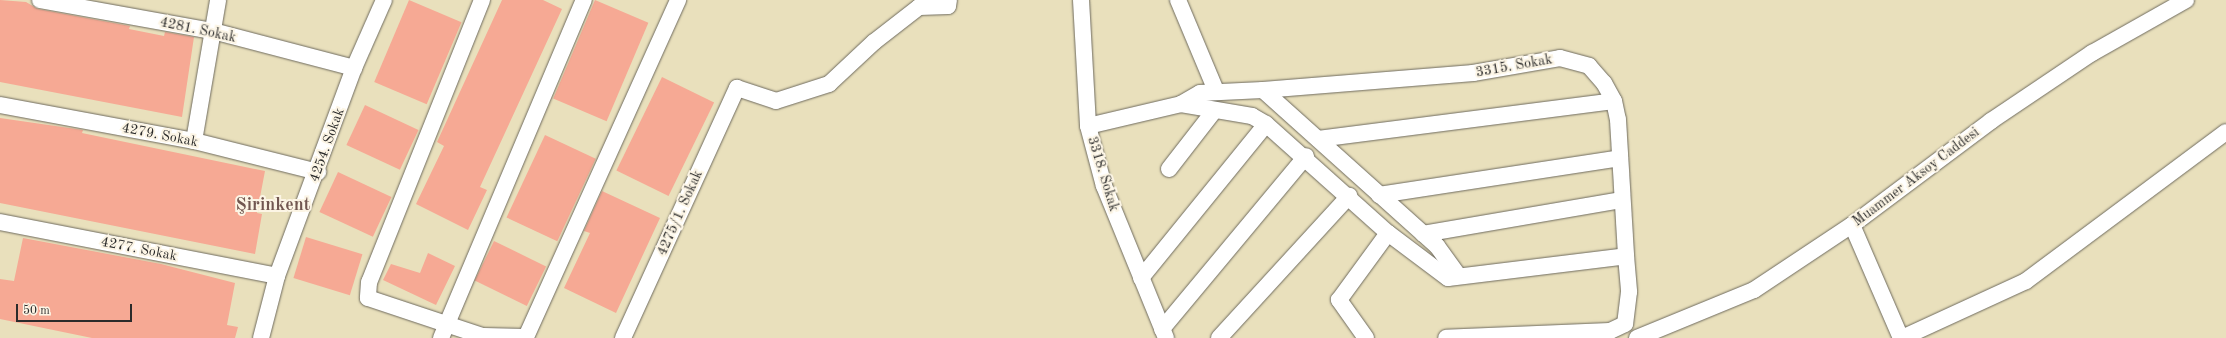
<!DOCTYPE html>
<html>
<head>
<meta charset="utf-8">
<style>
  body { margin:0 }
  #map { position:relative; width:2226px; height:338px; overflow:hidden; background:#e9e0bc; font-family:"Old Standard TT",serif }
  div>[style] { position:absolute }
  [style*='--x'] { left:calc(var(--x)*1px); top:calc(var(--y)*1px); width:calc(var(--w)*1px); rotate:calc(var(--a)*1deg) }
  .building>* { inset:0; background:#f6a994; transform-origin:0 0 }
  .roads { filter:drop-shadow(0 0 1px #6e6a5e) drop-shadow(0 0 1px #6e6a5e) }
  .minor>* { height:16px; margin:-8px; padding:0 8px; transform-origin:8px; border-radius:8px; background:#fff }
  span { translate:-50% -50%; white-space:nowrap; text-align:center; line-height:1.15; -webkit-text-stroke:4px #fcf5e5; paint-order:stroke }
  .street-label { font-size:14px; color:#2b2b2b }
  .district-label { font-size:18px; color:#725750; font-weight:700 }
  .scale { position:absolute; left:16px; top:304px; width:116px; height:18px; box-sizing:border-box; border:2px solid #2b2b2b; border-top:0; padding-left:5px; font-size:12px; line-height:14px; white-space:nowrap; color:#2b2b2b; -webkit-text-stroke:3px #fcf5e5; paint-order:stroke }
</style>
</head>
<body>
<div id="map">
  <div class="building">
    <i style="clip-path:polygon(0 0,26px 2px,38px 9px,130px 26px,129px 29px,164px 36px,165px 32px,194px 37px,182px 117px,0 82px)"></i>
    <i style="left:409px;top:0;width:57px;height:89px;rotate:23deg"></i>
    <i style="clip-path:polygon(502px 0,543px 0,562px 9px,480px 187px,487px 190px,468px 230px,416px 204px,444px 146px,437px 142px)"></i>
    <i style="left:595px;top:0;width:58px;height:107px;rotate:23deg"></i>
    <i style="left:662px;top:77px;width:58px;height:104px;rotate:26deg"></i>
    <i style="left:365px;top:105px;width:59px;height:44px;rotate:25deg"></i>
    <i style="clip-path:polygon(0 118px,83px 130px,82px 133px,265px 171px,257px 213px,262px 214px,255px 254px,0 203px)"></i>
    <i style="left:545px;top:135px;width:56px;height:91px;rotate:25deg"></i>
    <i style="left:338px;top:172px;width:59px;height:44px;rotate:25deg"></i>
    <i style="clip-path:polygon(602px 191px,660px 218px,616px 313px,564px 288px,590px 233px,584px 231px)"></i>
    <i style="left:306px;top:237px;width:59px;height:43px;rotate:17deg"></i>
    <i style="clip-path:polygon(23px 238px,161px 264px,235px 283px,227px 325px,238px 327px,235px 338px,92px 338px,0 319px,0 279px,14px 281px)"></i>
    <i style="left:494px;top:241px;width:58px;height:44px;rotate:26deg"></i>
    <i style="clip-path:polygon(428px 253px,455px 266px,436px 305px,383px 280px,391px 264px,420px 273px)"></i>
  </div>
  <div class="roads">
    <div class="minor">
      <i style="--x:40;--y:0;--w:176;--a:10.2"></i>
      <i style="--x:213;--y:31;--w:146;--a:14.7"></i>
      <i style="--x:482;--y:0;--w:304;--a:111.8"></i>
      <i style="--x:369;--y:282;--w:16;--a:94"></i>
      <i style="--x:368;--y:298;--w:120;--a:18.4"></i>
      <i style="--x:482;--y:336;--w:44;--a:1.3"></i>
      <i style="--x:526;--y:337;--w:370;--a:-65.7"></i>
      <i style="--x:1081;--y:0;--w:126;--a:86.8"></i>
      <i style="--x:1088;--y:126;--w:62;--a:75.1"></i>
      <i style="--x:1104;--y:186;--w:164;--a:67.8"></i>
      <i style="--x:1178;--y:0;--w:99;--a:67.3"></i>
      <i style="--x:1263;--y:90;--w:211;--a:-4.6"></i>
      <i style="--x:1473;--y:73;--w:88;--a:-9.8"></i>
      <i style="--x:1560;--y:58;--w:30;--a:15"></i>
      <i style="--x:1589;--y:66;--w:23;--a:49"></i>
      <i style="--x:1604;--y:83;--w:21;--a:61"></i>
      <i style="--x:1614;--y:101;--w:19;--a:78"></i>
      <i style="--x:1618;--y:120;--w:136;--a:86.6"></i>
      <i style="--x:1181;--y:104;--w:72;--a:9.6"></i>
      <i style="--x:1252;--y:116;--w:16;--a:30"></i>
      <i style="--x:1266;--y:124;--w:164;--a:41.8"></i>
      <i style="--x:1388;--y:233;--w:75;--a:36.9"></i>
      <i style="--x:1448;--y:278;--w:179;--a:-7"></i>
      <i style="--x:1626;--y:256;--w:36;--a:85"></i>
      <i style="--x:1629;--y:292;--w:32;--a:97"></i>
      <i style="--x:1625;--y:324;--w:17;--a:155"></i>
      <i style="--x:1610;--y:331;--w:164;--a:177.6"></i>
      <i style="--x:0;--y:105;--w:197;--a:10.5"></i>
      <i style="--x:194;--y:141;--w:128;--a:14"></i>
      <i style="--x:1088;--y:126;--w:96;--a:-13.3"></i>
      <i style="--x:1181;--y:104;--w:22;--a:-30"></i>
      <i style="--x:1200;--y:93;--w:63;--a:-2.7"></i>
      <i style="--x:1263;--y:90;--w:234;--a:41.9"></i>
      <i style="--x:1437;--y:246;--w:36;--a:54"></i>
      <i style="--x:1318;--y:139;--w:298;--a:-7.3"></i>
      <i style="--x:194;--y:141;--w:143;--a:-80.3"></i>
      <i style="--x:1169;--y:169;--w:73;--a:-52.2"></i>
      <i style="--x:1379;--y:195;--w:244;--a:-8.7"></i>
      <i style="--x:0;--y:222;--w:282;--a:11"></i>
      <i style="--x:1852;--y:225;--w:123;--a:66.6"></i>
      <i style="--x:1423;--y:234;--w:202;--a:-9.7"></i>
      <i style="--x:1141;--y:278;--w:198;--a:-50.9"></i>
      <i style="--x:1162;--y:329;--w:225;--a:-50.2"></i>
      <i style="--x:261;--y:338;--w:64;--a:-75.5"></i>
      <i style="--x:277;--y:276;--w:222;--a:-69.7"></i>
      <i style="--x:354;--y:68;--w:74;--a:-66.2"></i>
      <i style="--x:441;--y:338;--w:367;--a:-67.1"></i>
      <i style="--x:623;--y:338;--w:275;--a:-65.5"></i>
      <i style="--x:737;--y:88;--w:41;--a:18.4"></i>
      <i style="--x:776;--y:101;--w:56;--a:-17.8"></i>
      <i style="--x:829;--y:84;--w:62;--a:-43"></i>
      <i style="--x:874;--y:42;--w:57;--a:-37.9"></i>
      <i style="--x:919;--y:7;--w:29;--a:-2"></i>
      <i style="--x:948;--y:6;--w:6;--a:-81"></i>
      <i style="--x:1219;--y:338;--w:193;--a:-47.5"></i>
      <i style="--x:1366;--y:338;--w:47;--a:-125.4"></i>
      <i style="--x:1339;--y:300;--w:83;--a:-53.8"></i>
      <i style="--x:1637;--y:338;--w:126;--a:-22.3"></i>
      <i style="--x:1754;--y:290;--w:118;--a:-33.6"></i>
      <i style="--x:1852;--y:225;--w:174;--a:-36.8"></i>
      <i style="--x:1991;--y:121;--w:122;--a:-34"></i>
      <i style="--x:2092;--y:53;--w:108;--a:-29.4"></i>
      <i style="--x:1902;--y:338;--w:136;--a:-24.7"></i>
      <i style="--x:2026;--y:281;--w:249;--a:-36.7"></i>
    </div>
  </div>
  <div class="street-label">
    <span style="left:198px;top:30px;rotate:12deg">4281. Sokak</span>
    <span style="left:1514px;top:66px;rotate:-10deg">3315. Sokak</span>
    <span style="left:160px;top:135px;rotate:11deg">4279. Sokak</span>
    <span style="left:327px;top:145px;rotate:-70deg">4254. Sokak</span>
    <span style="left:1103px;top:174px;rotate:73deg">3318. Sokak</span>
    <span style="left:1916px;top:177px;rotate:-37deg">Muammer Aksoy Caddesi</span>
    <span style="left:680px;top:213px;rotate:-66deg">4275/1. Sokak</span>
    <span style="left:139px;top:249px;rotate:11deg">4277. Sokak</span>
  </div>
  <div class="district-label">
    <span style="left:273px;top:205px">Şirinkent</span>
  </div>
  <div class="scale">50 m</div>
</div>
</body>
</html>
